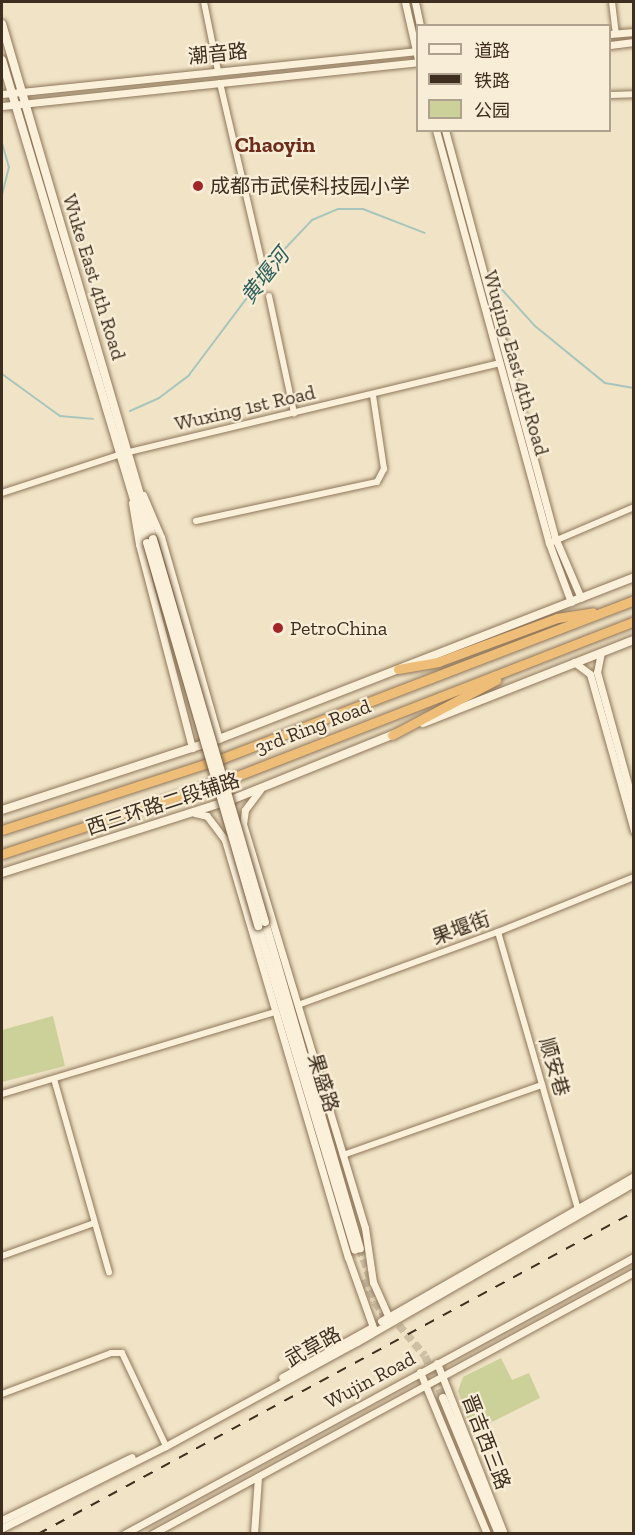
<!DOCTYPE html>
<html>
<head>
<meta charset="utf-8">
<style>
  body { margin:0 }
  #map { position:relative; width:635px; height:1535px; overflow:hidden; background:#f1e4c6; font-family:"Zilla Slab","Noto Sans SC",serif }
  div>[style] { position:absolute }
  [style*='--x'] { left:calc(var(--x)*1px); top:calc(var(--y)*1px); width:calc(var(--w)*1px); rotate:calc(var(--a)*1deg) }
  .green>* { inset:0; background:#cbd199 }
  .stream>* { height:2px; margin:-1px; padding:0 1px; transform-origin:1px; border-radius:1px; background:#a8c5bc }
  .secondary-tunnel>* { height:8px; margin-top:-4px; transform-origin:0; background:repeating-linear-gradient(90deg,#cdc0a5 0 8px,transparent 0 12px) }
  .roads { filter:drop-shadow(0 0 2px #8f765a) drop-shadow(0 0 2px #8f765a) }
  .minor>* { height:6px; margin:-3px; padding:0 3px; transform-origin:3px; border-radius:3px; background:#fbf1db }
  .tertiary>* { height:7px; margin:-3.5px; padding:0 3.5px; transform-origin:3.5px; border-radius:3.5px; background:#fbf1db }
  .secondary>* { height:8px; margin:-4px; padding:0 4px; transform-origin:4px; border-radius:4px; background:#fbf1db }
  .trunk>* { height:9px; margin:-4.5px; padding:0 4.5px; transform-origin:4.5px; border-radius:4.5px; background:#eebe78 }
  .rail>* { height:2px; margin-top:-1px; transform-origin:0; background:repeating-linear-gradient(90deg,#3e2e1f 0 10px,transparent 0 20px) }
  .bridges { filter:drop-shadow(0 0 2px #71573d) drop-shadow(0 0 2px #71573d) }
  .secondary-bridge>* { height:8px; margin:-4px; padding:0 4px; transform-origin:4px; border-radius:4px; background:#fbf1db }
  .dots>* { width:16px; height:16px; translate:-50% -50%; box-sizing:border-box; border:3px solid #f8eed7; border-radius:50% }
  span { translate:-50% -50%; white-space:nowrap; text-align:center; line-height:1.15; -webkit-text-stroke:4.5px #f8eed7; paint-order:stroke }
  .street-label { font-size:20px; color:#3e2e1f }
  .poi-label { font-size:20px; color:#3e2e1f }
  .left { translate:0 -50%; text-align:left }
  .water-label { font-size:21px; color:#2d5f5b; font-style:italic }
  .quarter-label { font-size:22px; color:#6e2c1b; font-weight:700 }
  .frame { position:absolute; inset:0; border:3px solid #3e2e1f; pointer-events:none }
  .legend { position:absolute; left:416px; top:24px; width:195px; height:108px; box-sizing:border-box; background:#f8eed7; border:2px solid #aea18d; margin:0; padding:8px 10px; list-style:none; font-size:18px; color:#3e2e1f }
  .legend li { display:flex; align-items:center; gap:12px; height:30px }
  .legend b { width:30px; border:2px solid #aea18d }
</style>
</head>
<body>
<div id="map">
  <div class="green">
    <i style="clip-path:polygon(53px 1016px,65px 1066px,2px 1082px,2px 1030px)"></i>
    <i style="clip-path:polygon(501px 1358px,512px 1380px,529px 1373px,540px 1398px,472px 1432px,458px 1391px,463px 1377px)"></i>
  </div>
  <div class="stream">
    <i style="--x:2;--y:143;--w:25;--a:74"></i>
    <i style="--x:9;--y:167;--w:30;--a:104"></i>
    <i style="--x:486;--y:272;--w:73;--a:47.8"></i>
    <i style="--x:535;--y:326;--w:90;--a:39.2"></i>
    <i style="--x:605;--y:383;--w:29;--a:10"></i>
    <i style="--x:2;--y:374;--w:72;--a:35.9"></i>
    <i style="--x:60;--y:416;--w:33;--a:5"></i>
    <i style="--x:130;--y:411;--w:32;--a:-24"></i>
    <i style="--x:159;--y:398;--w:38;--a:-37"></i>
    <i style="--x:189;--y:375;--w:150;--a:-53.1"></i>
    <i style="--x:279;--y:255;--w:48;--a:-46.7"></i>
    <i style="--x:312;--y:220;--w:28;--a:-23"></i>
    <i style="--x:338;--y:209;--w:25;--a:0"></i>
    <i style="--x:363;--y:209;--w:66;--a:21.2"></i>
  </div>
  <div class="secondary-tunnel">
    <i style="--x:360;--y:1248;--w:36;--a:72"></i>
    <i style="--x:365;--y:1279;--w:25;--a:67"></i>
    <i style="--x:375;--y:1302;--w:24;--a:55"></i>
    <i style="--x:391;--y:1316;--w:52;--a:49.6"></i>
    <i style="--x:425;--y:1356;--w:46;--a:66.8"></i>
  </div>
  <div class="roads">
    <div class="minor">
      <i style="--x:204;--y:2;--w:70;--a:78.5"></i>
      <i style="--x:612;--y:2;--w:32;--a:83"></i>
      <i style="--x:220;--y:83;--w:185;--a:76.9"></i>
      <i style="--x:610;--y:95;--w:24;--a:-2"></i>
      <i style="--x:269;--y:296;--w:120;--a:77.9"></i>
      <i style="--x:2;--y:493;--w:125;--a:-18.1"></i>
      <i style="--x:121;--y:454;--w:389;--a:-13.5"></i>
      <i style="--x:196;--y:521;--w:185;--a:-12.2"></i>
      <i style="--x:377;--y:482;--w:15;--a:-62"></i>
      <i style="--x:384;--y:469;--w:75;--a:-98.5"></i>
      <i style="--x:552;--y:542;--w:89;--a:-23.1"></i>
      <i style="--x:498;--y:932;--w:289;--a:73.9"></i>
      <i style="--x:298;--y:1005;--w:213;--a:-20.1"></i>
      <i style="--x:498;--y:932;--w:147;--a:-22"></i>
      <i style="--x:54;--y:1079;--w:201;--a:74.1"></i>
      <i style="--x:2;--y:1094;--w:286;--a:-16.7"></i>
      <i style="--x:343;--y:1155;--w:211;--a:-19.4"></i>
      <i style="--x:2;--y:1256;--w:98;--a:-19.7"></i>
      <i style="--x:2;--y:1394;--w:116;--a:-20.6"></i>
      <i style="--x:111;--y:1353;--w:11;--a:0"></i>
      <i style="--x:122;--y:1353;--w:103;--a:64.7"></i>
    </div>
    <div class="tertiary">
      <i style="--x:405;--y:2;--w:58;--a:77.2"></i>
      <i style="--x:415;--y:2;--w:25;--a:78"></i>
      <i style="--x:610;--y:34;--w:24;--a:-5"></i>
      <i style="--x:610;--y:45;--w:24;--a:-7"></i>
      <i style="--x:2;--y:94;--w:418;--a:-5.9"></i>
      <i style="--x:2;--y:106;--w:418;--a:-6"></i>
      <i style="--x:436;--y:130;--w:428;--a:74.7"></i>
      <i style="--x:549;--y:543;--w:63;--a:69.6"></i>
      <i style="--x:445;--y:130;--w:425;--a:74.9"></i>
      <i style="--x:556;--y:540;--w:63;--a:66.7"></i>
      <i style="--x:143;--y:495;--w:46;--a:66.8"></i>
      <i style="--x:161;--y:537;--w:210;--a:74"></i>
      <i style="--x:132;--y:503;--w:42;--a:80.3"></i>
      <i style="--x:139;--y:544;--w:211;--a:75.4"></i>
      <i style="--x:601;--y:652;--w:20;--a:101"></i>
      <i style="--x:597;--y:672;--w:139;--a:74.6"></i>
      <i style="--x:574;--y:662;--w:20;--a:37"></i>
      <i style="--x:590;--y:674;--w:163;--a:74.3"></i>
      <i style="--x:260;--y:790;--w:25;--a:127"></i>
      <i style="--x:245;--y:810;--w:14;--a:98"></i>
      <i style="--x:243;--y:824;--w:422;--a:73.2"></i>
      <i style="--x:365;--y:1228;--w:55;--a:81.6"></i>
      <i style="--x:373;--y:1282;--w:39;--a:66"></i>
      <i style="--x:195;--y:813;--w:12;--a:14"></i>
      <i style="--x:207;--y:816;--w:30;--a:53"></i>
      <i style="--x:225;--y:840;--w:435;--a:73.6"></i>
      <i style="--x:348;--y:1257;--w:77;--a:70.4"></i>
      <i style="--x:381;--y:1321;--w:292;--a:-29.8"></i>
      <i style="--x:437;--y:1363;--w:184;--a:68.6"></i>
      <i style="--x:420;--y:1372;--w:175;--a:67.5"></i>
      <i style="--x:282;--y:1377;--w:103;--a:-29.1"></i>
      <i style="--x:2;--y:1520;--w:144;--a:-25.9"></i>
      <i style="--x:2;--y:1528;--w:183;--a:-26.6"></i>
      <i style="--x:166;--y:1446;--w:217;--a:-28.6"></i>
      <i style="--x:357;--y:1342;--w:319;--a:-29.9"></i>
      <i style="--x:124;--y:1534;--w:580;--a:-28.51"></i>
      <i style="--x:152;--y:1534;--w:549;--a:-28.53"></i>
      <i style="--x:254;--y:1534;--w:57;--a:-86"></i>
    </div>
    <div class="secondary">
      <i style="--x:2;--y:24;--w:537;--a:73.66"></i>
      <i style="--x:2;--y:60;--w:504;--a:73.29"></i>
      <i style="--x:423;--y:723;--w:227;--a:-21.5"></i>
      <i style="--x:2;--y:810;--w:228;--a:-18.1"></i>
      <i style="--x:219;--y:739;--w:445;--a:-21.3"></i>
      <i style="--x:2;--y:873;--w:240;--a:-17.7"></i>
      <i style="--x:231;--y:800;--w:179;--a:-22"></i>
      <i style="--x:265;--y:922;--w:340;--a:73.8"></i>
      <i style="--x:258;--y:926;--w:338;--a:73.3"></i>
      <i style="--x:443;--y:1398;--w:147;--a:67.6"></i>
    </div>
    <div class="trunk">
      <i style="--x:398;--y:669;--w:41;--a:-9.9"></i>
      <i style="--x:438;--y:662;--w:127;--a:-20.3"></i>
      <i style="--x:557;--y:618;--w:36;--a:-9"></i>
      <i style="--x:392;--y:735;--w:118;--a:-27.9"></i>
      <i style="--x:2;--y:830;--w:232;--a:-18"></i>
      <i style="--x:223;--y:758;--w:440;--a:-21"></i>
      <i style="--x:2;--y:854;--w:242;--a:-18.3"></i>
      <i style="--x:232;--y:778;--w:432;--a:-21.3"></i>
    </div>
  </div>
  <div class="rail">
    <i style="--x:38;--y:1534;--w:677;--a:-28.38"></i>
  </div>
  <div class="bridges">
    <div class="secondary-bridge">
      <i style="--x:153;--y:539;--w:399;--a:73.7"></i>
      <i style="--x:147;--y:543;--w:399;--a:73.8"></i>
    </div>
  </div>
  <div class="dots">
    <i style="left:198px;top:186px;background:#a22628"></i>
    <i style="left:278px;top:628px;background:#a22628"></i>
  </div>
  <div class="street-label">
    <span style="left:218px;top:54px;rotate:-6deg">潮音路</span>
    <span style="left:94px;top:277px;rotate:73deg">Wuke East 4th Road</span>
    <span style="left:516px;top:363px;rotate:74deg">Wuqing East 4th Road</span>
    <span style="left:245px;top:408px;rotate:-13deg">Wuxing 1st Road</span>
    <span style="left:313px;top:727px;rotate:-21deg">3rd Ring Road</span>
    <span style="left:163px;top:804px;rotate:-18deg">西三环路二段辅路</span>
    <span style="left:461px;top:928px;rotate:-20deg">果堰街</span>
    <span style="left:554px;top:1067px;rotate:74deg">顺安巷</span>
    <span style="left:323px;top:1083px;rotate:73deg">果盛路</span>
    <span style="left:313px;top:1347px;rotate:-29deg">武草路</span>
    <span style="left:370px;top:1380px;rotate:-28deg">Wujin Road</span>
    <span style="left:486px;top:1442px;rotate:69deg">晋吉西三路</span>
  </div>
  <div class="poi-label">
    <span class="left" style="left:210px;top:186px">成都市武侯科技园小学</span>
    <span class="left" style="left:290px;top:628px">PetroChina</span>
  </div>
  <div class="water-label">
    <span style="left:265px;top:276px;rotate:-52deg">黄堰河</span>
  </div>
  <div class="quarter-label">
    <span style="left:275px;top:145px">Chaoyin</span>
  </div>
  <div class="frame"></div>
  <ul class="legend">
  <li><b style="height:8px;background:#fbf1db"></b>道路</li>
  <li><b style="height:8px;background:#3e2e1f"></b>铁路</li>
  <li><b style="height:16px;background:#cbd199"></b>公园</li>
  </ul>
</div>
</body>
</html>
